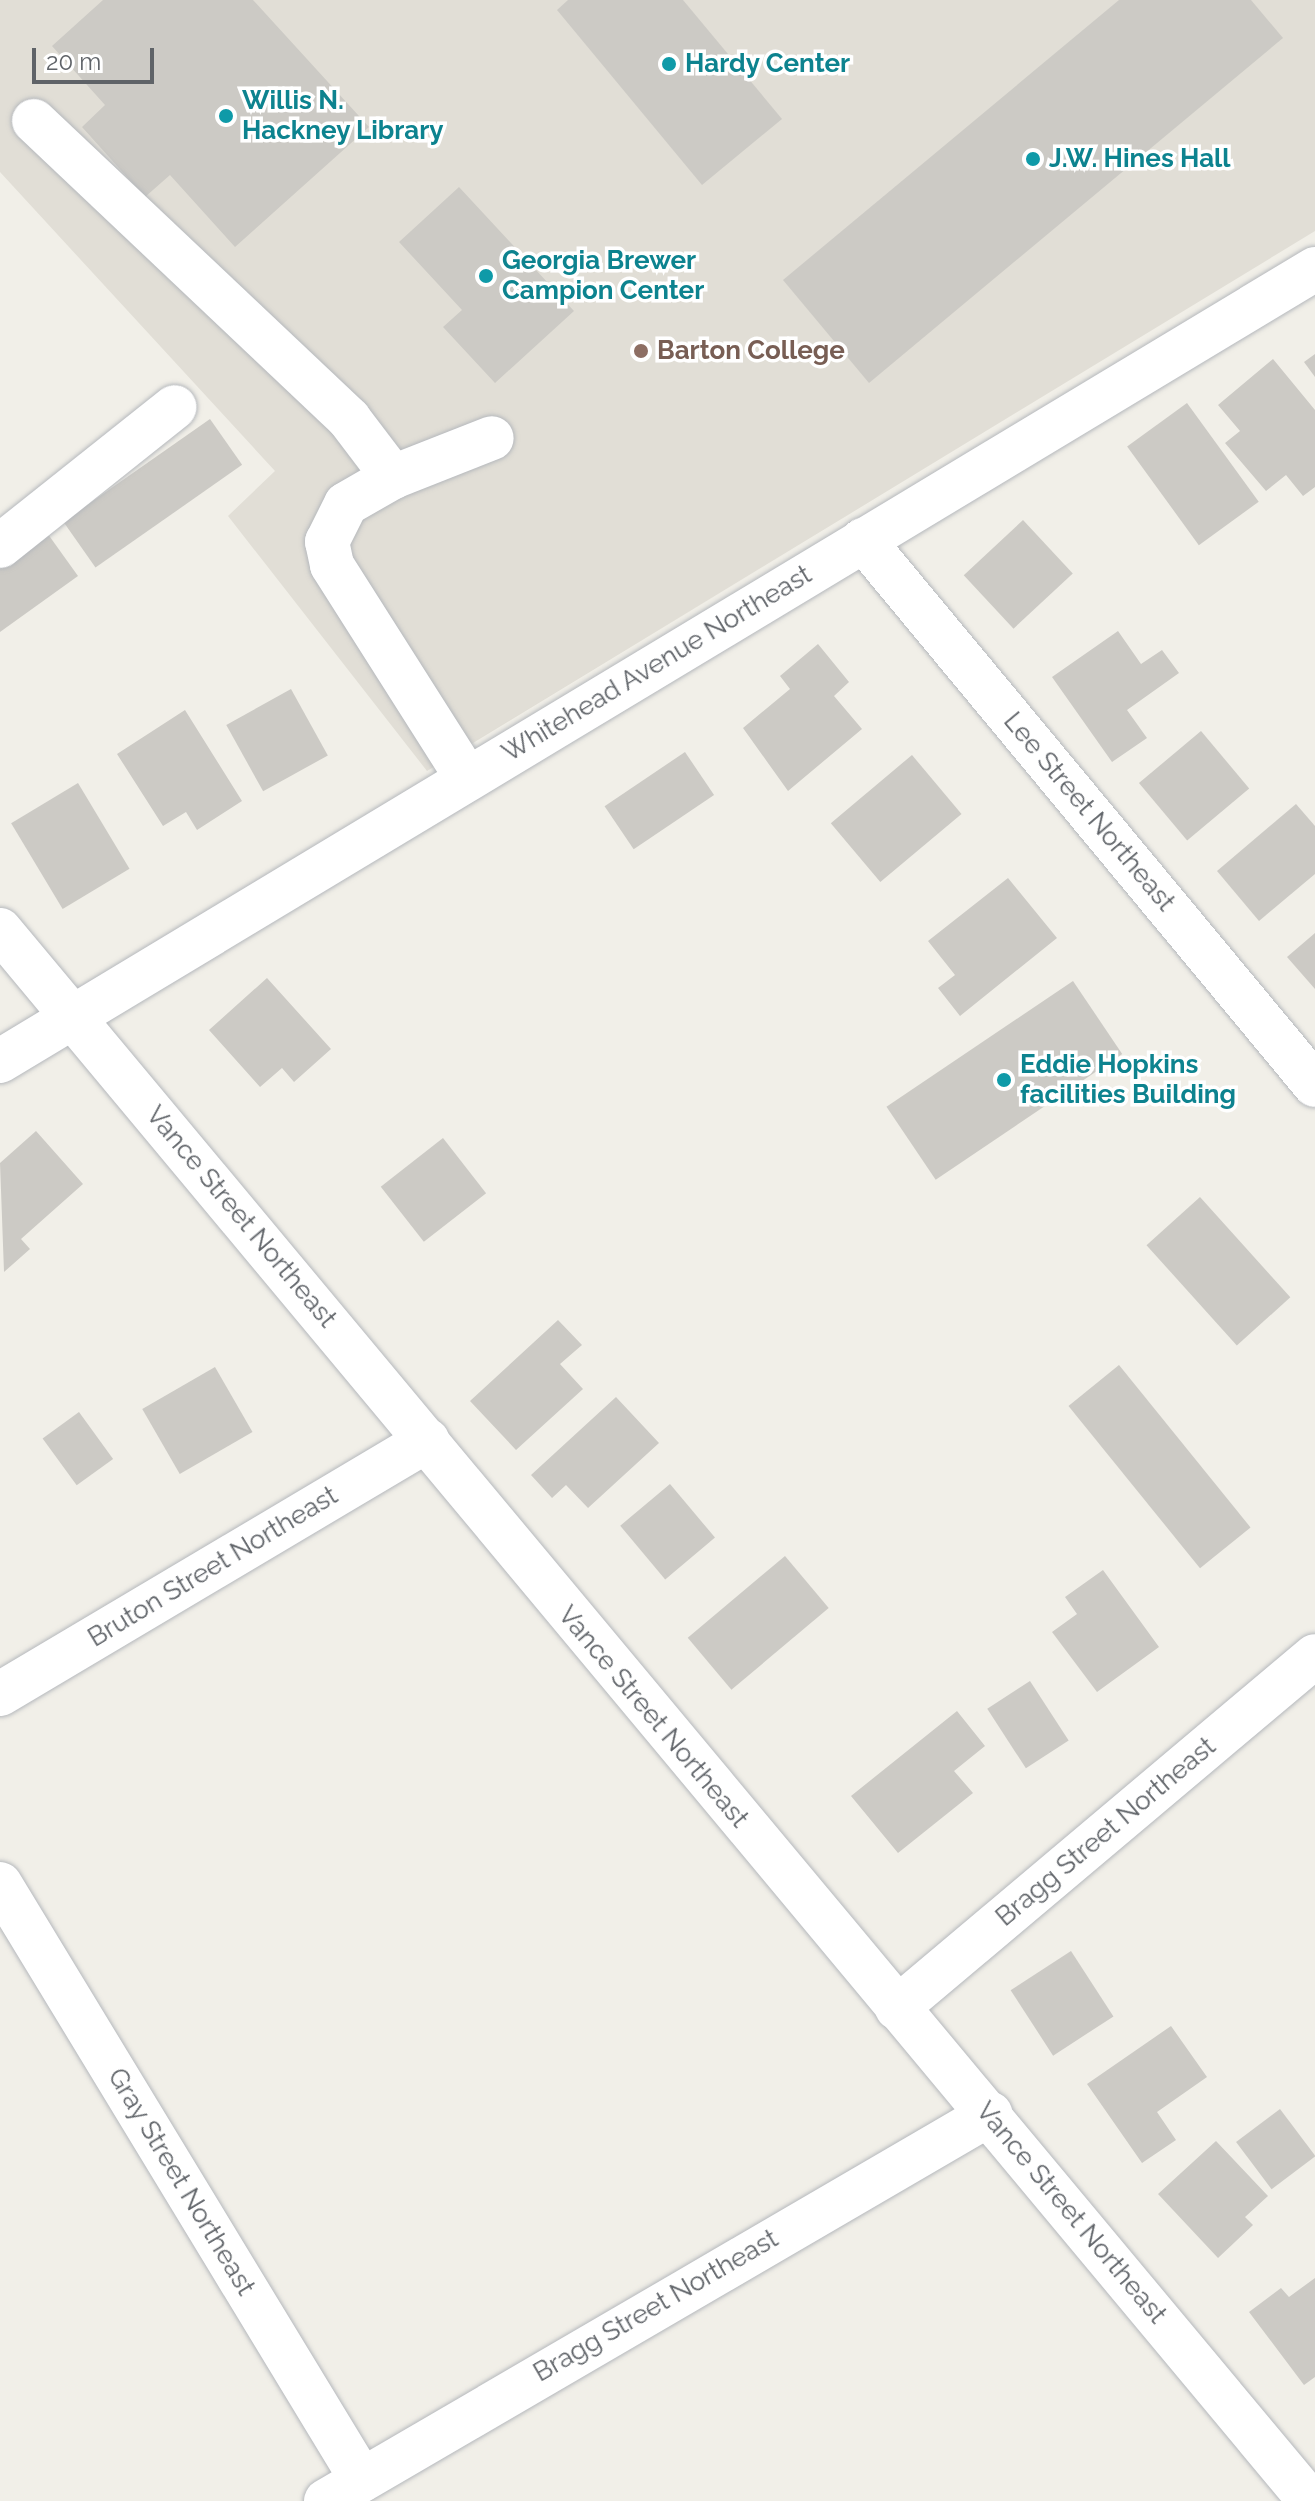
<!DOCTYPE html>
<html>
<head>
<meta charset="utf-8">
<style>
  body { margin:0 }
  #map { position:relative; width:1315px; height:2501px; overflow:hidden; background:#f1efe8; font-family:Raleway,sans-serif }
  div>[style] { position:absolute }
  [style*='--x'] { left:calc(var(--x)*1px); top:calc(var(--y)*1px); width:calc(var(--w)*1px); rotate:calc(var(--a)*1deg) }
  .education>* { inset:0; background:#e1ded6 }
  .building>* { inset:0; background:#cccac5; transform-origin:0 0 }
  .roads { filter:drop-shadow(0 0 2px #b5b8bc) drop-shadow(0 0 2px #b5b8bc) }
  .minor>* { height:44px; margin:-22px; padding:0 22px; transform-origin:22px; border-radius:22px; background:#fff }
  .dots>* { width:22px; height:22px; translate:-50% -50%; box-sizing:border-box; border:4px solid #fff; border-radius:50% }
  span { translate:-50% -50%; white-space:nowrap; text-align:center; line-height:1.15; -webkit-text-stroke:7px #fff; paint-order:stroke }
  .culture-label { font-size:26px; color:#0d838f; font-weight:700 }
  .left { translate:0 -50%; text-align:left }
  .education-label { font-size:26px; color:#785e54; font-weight:700 }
  .street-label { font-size:26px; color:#5f6368 }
  .scale { position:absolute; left:32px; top:48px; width:122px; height:36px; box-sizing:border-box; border:4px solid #5f6368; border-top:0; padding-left:10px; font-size:24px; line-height:28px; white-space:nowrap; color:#5f6368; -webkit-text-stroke:6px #fff; paint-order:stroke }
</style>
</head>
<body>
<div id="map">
  <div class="education">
    <i style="clip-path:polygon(0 0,1315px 0,1315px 231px,427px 771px,228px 516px,275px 471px,0 172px)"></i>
  </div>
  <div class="building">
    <i style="clip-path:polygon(103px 0,253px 0,369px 127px,235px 247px,170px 175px,145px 197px,82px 127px,105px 105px,52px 46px)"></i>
    <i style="clip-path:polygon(568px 0,683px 0,782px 119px,702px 185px,557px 10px)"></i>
    <i style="clip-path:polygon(1119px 0,1251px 0,1283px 38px,869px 383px,783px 280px)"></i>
    <i style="clip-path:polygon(459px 187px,574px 311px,495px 383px,443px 327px,462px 310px,399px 242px)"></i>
    <i style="clip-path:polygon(1315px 354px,1315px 377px,1304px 362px)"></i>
    <i style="clip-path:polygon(1273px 359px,1315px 410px,1315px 487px,1303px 496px,1286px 475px,1266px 491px,1225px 443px,1240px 431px,1218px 405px)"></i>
    <i style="left:1187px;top:403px;width:122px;height:74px;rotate:54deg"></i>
    <i style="left:210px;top:419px;width:56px;height:179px;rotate:55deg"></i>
    <i style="left:1023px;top:520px;width:73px;height:81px;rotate:47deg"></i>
    <i style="clip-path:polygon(45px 530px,78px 576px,0 632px,0 562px)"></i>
    <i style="clip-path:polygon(1118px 631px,1141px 664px,1162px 650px,1179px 673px,1127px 710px,1147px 738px,1112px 762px,1052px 677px)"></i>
    <i style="clip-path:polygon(818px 644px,849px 682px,834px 696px,862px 729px,788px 791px,743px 728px,790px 689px,780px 676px)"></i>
    <i style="left:291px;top:689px;width:76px;height:74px;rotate:61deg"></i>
    <i style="clip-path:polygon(185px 710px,242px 801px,197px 830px,186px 812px,163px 826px,117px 754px)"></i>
    <i style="left:1201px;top:731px;width:75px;height:81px;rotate:50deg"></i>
    <i style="left:685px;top:752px;width:52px;height:97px;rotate:56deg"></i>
    <i style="left:912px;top:755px;width:77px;height:106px;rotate:50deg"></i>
    <i style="left:78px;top:783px;width:100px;height:78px;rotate:59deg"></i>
    <i style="clip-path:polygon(1296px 804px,1315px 826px,1315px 874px,1259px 921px,1217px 871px)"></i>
    <i style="clip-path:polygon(1008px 878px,1057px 938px,960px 1016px,938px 988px,955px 975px,928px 941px)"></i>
    <i style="clip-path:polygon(1315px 933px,1315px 989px,1287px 957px)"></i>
    <i style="clip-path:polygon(267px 978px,331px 1049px,294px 1082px,282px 1068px,260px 1087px,209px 1030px)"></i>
    <i style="left:1073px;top:981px;width:88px;height:225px;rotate:56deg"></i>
    <i style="clip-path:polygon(36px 1131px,83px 1184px,21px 1239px,30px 1249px,4px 1272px,0 1163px)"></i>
    <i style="left:443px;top:1138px;width:70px;height:79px;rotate:52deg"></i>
    <i style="left:1200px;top:1197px;width:135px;height:72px;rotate:48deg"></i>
    <i style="clip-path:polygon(558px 1320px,582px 1345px,560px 1364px,583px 1389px,516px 1450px,470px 1401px)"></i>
    <i style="left:1119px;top:1365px;width:209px;height:65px;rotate:51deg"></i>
    <i style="left:215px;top:1367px;width:75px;height:84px;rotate:60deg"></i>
    <i style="clip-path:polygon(616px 1397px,659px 1443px,588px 1508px,566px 1485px,552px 1498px,531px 1475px)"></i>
    <i style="left:79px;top:1412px;width:58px;height:45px;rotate:54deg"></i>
    <i style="left:670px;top:1484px;width:70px;height:65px;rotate:50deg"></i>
    <i style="left:785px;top:1556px;width:68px;height:127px;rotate:50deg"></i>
    <i style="clip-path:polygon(1103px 1570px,1159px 1647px,1097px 1692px,1052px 1632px,1077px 1614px,1065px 1597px)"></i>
    <i style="left:1030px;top:1681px;width:71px;height:51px;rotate:57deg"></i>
    <i style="clip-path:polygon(957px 1711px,985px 1746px,954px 1771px,973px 1793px,898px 1853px,851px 1796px)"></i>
    <i style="left:1071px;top:1951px;width:78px;height:72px;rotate:57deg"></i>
    <i style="clip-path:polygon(1171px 2026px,1207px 2077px,1157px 2112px,1176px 2140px,1142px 2163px,1087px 2084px)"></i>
    <i style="left:1280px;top:2109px;width:59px;height:55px;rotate:53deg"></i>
    <i style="clip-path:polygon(1216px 2141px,1268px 2196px,1245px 2217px,1253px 2225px,1218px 2258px,1158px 2194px)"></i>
    <i style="clip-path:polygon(1315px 2278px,1315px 2377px,1304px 2385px,1249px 2312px,1281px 2288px,1289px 2297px)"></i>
  </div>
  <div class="roads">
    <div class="minor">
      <i style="--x:34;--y:121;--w:434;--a:43.4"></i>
      <i style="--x:349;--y:419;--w:73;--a:52.8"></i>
      <i style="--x:863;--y:540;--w:708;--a:50.33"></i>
      <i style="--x:0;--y:546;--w:223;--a:-38.5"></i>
      <i style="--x:467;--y:778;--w:252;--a:-122.4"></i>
      <i style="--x:332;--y:565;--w:24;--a:-102"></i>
      <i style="--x:327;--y:542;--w:42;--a:-63.4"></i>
      <i style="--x:346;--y:504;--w:54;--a:-29.9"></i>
      <i style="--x:393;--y:477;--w:106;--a:-21.5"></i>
      <i style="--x:0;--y:930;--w:2046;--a:50.18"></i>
      <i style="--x:0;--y:1061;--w:1535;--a:-31.06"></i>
      <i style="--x:0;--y:1694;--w:497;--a:-30.7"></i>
      <i style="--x:0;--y:1884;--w:697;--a:58.73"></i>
      <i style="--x:897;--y:2008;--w:546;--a:-40.1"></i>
      <i style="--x:326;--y:2501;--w:769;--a:-30.23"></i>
    </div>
  </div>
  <div class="dots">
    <i style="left:669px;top:64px;background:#0f9aa8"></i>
    <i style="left:226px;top:116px;background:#0f9aa8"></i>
    <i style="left:1033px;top:159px;background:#0f9aa8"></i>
    <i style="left:486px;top:276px;background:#0f9aa8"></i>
    <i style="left:641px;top:351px;background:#8d6e63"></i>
    <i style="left:1004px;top:1080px;background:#0f9aa8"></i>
  </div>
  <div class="culture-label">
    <span class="left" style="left:685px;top:64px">Hardy Center</span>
    <span class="left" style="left:242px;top:116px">Willis N.<br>Hackney Library</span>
    <span class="left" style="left:1049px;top:159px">J.W. Hines Hall</span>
    <span class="left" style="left:502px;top:276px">Georgia Brewer<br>Campion Center</span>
    <span class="left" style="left:1020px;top:1080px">Eddie Hopkins<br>facilities Building</span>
  </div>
  <div class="education-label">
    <span class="left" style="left:657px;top:351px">Barton College</span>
  </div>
  <div class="street-label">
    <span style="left:657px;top:664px;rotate:-31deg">Whitehead Avenue Northeast</span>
    <span style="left:1089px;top:812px;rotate:50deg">Lee Street Northeast</span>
    <span style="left:241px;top:1217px;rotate:50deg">Vance Street Northeast</span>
    <span style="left:213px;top:1567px;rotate:-31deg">Bruton Street Northeast</span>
    <span style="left:653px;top:1717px;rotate:50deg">Vance Street Northeast</span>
    <span style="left:1106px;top:1832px;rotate:-40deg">Bragg Street Northeast</span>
    <span style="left:181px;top:2182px;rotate:59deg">Gray Street Northeast</span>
    <span style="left:1071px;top:2213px;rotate:50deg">Vance Street Northeast</span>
    <span style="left:656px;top:2306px;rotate:-30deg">Bragg Street Northeast</span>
  </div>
  <div class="scale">20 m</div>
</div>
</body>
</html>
